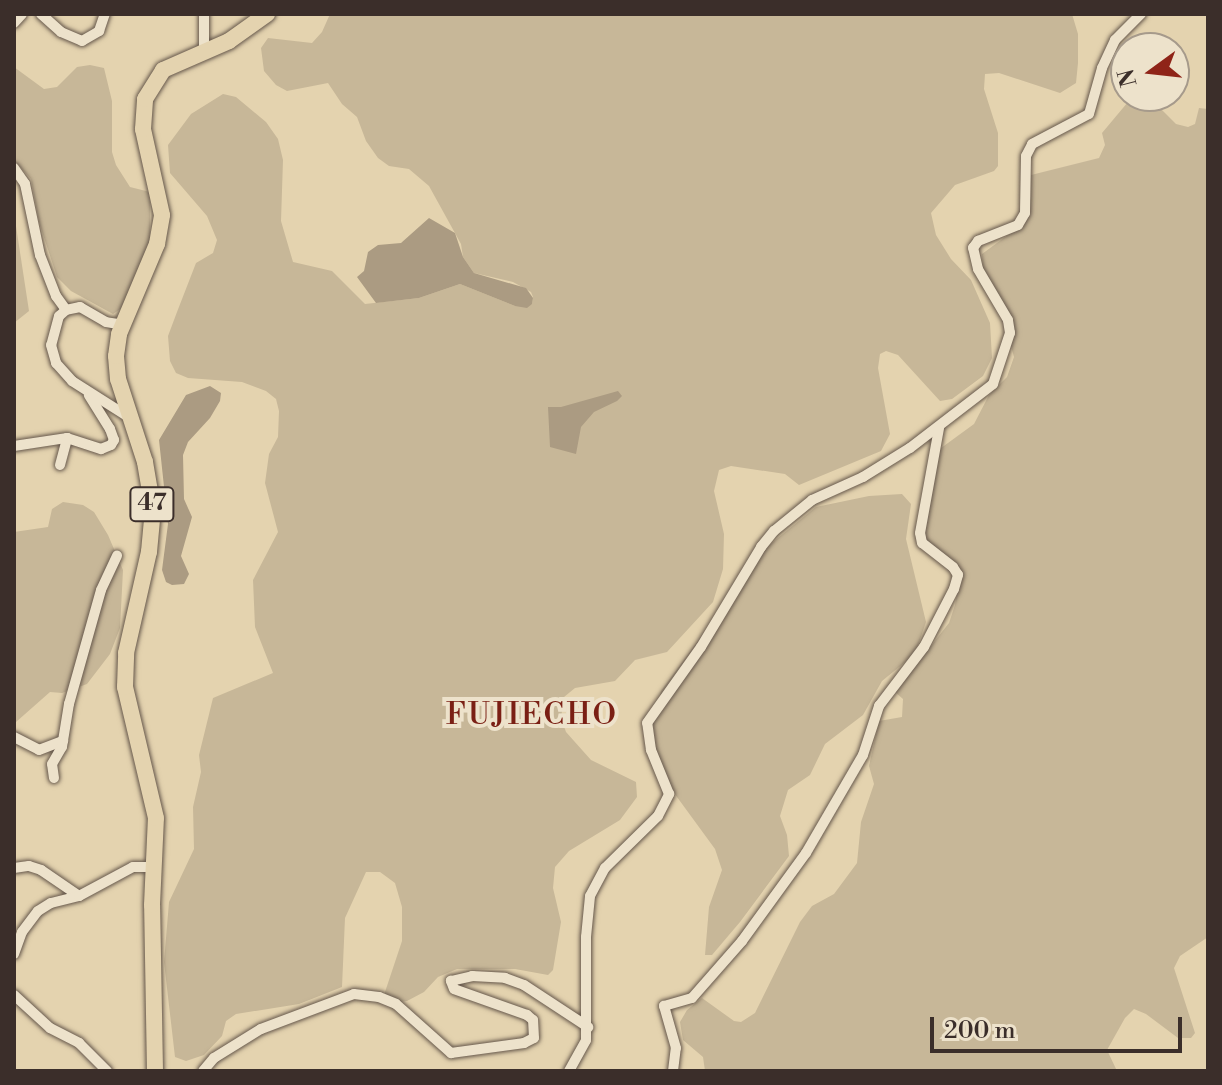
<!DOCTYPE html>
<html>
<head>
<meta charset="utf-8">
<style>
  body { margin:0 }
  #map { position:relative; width:1222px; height:1085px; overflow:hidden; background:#e4d3af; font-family:"Libre Bodoni",serif }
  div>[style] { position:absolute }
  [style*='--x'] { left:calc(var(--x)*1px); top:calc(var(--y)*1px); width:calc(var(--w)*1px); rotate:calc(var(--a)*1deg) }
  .green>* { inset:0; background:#c7b798 }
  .water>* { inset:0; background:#ab9b82 }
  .roads { filter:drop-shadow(0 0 2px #65574b) drop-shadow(0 0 2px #65574b) }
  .minor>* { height:10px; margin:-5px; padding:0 5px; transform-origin:5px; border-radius:5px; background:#ede2cb }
  .primary>* { height:16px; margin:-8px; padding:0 8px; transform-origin:8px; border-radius:8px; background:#e4d3af }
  span { translate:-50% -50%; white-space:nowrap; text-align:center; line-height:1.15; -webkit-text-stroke:8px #ede2cb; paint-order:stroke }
  .shield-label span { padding:2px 6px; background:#ede2cb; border:2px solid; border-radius:6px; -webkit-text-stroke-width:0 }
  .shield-label { font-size:24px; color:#3b2e2a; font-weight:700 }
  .quarter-label { font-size:30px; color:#7a1f14; letter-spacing:2px }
  .frame { position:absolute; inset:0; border:16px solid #3b2e2a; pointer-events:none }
  .north { position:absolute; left:1110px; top:32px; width:80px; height:80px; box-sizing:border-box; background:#ede2cb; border:2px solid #a69a8b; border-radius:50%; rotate:255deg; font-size:22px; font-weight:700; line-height:32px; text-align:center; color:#3b2e2a }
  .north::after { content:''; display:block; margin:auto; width:28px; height:36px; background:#8f2418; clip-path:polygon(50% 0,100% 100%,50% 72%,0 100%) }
  .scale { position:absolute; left:930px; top:1017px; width:252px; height:36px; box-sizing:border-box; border:4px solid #3b2e2a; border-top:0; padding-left:10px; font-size:24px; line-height:28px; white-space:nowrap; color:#3b2e2a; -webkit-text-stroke:6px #ede2cb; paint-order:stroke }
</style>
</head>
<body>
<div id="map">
  <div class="green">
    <i style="clip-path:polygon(330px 14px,1072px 14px,1078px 34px,1078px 63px,1076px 83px,1060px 93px,999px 73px,985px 74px,984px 89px,998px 133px,998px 166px,994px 171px,955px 185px,931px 213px,936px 235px,951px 259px,971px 280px,990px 323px,992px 358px,983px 376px,952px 399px,940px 401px,898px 355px,886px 351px,880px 354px,878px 368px,890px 434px,881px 451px,799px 485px,785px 474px,731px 466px,719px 470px,714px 491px,724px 534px,723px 569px,713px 602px,667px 652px,635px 660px,615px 681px,575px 688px,564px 697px,561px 718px,566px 732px,591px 760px,636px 782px,637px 797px,620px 820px,569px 851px,555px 867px,553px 888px,561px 922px,553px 970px,548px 975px,515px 969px,457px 969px,438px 977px,424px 992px,407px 1001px,387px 1004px,385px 992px,402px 941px,402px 907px,395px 883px,380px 872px,366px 872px,345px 918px,342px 987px,299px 1004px,236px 1014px,226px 1021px,222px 1036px,204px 1055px,186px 1061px,175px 1057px,164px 962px,169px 902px,194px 849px,193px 807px,201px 772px,199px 755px,213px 698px,273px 673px,255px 627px,253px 580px,278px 532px,265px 483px,269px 454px,278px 437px,279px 411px,276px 399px,266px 391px,242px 382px,188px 378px,176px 373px,170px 361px,168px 336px,177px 312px,196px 263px,213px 253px,217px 240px,207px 216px,170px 173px,168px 145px,191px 114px,223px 94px,236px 97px,266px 122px,278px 139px,283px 160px,281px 221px,293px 262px,332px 271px,365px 304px,419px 298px,460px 284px,515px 306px,532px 304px,533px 297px,531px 292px,513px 282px,474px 273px,463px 257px,461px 244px,429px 186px,409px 169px,389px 166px,378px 158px,366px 141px,357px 117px,342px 104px,328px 83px,287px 91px,276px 85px,264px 71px,261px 48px,268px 38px,312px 43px,322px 32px)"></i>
    <i style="clip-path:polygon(90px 65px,104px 68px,112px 101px,112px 152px,116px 165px,130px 187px,150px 192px,150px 245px,129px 303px,113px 314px,71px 291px,57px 277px,39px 222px,31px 179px,14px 160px,14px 67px,44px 89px,57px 87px,77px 67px)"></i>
    <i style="clip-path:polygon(1133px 96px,1148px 96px,1176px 124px,1188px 127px,1195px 124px,1199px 108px,1208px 109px,1208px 937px,1180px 956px,1174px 968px,1195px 1033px,1191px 1038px,1178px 1038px,1146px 1014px,1134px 1009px,1125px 1018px,1107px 1050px,1117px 1071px,705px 1071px,703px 1057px,683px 1040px,680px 1022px,687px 1010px,702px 998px,734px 1021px,741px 1022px,755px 1013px,800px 922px,812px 906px,834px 894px,857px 863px,861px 822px,874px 784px,869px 766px,879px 721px,902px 717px,903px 699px,895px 692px,949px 623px,955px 605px,959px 580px,932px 552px,924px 534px,937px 451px,974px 424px,989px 395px,1007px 377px,1014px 357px,1002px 314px,983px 273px,982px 254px,1024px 223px,1031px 197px,1031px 175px,1099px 158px,1105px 145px,1102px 133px)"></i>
    <i style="clip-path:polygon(14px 213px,29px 311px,14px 323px)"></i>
    <i style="clip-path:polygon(902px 494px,911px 504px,906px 539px,926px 622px,915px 654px,882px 681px,863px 715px,825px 744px,810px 775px,788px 790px,780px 816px,787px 835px,789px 856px,740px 922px,712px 955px,705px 955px,709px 907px,722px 870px,715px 849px,658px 771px,653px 723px,661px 691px,767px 547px,816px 507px,869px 496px)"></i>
    <i style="clip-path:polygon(63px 502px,83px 505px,94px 512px,108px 535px,123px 570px,120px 628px,110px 654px,87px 684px,62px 693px,50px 692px,16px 722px,14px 532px,48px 527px,52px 509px)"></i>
  </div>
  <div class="water">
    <i style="clip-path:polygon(429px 218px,455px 233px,463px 257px,474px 273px,526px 288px,533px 298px,532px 304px,527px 308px,515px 306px,460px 284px,419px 298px,376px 303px,357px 277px,364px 271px,368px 252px,378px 245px,401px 243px)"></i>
    <i style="clip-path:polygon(210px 386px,221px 393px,220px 401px,210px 418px,188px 442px,183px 455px,184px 499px,192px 517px,181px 556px,189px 574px,184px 584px,172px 585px,166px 582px,162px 570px,168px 524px,159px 440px,186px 395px)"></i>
    <i style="clip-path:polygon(618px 391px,622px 396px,617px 401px,594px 412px,581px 427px,576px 454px,550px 447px,548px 407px,561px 407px)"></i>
  </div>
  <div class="roads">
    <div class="minor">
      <i style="--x:41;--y:14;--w:27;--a:42"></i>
      <i style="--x:61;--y:32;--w:23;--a:23"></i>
      <i style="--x:82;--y:41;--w:20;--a:-30"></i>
      <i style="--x:99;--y:31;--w:18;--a:-71"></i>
      <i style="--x:204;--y:14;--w:35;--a:90"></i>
      <i style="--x:14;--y:23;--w:12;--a:-48"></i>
      <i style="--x:14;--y:168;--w:19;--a:55"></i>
      <i style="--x:25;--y:184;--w:73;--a:78.1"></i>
      <i style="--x:40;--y:255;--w:44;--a:68.7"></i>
      <i style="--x:56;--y:296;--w:17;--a:54"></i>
      <i style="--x:119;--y:333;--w:9;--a:-96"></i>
      <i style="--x:118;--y:324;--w:12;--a:-171"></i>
      <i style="--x:106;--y:322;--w:30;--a:-150"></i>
      <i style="--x:80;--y:307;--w:14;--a:168"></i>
      <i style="--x:66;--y:310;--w:9;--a:139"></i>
      <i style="--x:59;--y:316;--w:30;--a:105"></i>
      <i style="--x:51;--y:345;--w:19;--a:74"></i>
      <i style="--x:56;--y:363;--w:24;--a:48"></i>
      <i style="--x:72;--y:381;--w:69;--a:32.5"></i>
      <i style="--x:14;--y:446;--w:54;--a:-8.6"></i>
      <i style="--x:67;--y:438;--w:36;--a:18"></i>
      <i style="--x:101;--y:449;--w:11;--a:-22"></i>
      <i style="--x:111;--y:445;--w:6;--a:-59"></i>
      <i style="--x:114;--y:440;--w:12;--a:-110"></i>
      <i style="--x:110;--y:429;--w:40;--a:-122"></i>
      <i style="--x:60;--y:465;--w:28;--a:-75"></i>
      <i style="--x:14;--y:737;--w:28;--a:27"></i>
      <i style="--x:39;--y:750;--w:26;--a:-21"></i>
      <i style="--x:54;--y:778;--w:14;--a:-98"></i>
      <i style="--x:52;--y:764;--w:20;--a:-60"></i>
      <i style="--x:62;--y:747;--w:44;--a:-80.8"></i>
      <i style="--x:69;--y:704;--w:118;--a:-74.3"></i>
      <i style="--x:101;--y:590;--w:38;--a:-65"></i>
      <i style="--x:14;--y:868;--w:15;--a:-8"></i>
      <i style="--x:29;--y:866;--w:13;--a:18"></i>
      <i style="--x:41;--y:870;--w:46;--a:34.4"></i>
      <i style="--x:14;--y:954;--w:23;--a:-70"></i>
      <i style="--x:22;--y:932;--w:26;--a:-53"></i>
      <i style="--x:38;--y:911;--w:15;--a:-32"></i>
      <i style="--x:51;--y:903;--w:29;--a:-14"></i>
      <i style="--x:79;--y:896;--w:61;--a:-28.2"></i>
      <i style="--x:133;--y:867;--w:23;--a:0"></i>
      <i style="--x:14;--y:995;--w:49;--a:42.5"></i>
      <i style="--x:50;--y:1028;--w:33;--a:27"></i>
      <i style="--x:79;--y:1043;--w:40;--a:45"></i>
      <i style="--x:203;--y:1071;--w:17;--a:-50"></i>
      <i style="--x:214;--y:1058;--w:55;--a:-31.7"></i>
      <i style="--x:261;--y:1029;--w:99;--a:-20.6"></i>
      <i style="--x:354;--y:994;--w:25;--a:7"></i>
      <i style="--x:379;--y:997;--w:18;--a:22"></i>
      <i style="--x:396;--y:1004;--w:74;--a:41.7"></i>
      <i style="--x:451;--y:1053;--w:74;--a:-7.8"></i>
      <i style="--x:524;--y:1043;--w:11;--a:-27"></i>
      <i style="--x:534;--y:1038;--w:18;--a:-93"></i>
      <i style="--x:533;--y:1020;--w:8;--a:-140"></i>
      <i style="--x:527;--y:1015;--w:77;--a:-160.4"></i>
      <i style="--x:454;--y:989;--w:9;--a:-111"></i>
      <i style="--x:451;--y:981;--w:22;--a:-13"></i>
      <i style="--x:472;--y:976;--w:33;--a:3"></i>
      <i style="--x:505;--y:978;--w:20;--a:20"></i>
      <i style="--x:524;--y:985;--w:77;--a:33.3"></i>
      <i style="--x:569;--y:1071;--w:35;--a:-61"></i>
      <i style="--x:586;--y:1040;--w:103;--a:-90"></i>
      <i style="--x:586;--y:937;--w:41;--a:-84.4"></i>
      <i style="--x:590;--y:896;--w:32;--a:-62"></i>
      <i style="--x:605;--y:868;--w:74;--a:-44.5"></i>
      <i style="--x:658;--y:816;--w:25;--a:-63"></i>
      <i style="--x:669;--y:794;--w:48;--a:-112.2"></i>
      <i style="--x:651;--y:750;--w:27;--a:-98"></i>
      <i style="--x:647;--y:723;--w:93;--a:-54.6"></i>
      <i style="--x:701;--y:647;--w:117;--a:-59"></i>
      <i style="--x:761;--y:547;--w:21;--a:-51"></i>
      <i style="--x:774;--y:531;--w:49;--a:-39.2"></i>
      <i style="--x:812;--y:500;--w:56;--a:-24.3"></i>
      <i style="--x:863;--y:477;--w:55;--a:-31.7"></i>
      <i style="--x:910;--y:448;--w:105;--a:-37.6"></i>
      <i style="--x:993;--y:384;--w:54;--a:-71.6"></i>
      <i style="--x:1010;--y:333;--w:13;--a:-99"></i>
      <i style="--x:1008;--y:320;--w:59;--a:-120.5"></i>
      <i style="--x:978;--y:269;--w:22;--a:-103"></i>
      <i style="--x:973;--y:248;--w:9;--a:-54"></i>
      <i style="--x:978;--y:241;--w:43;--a:-21.8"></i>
      <i style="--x:1018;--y:225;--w:14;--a:-60"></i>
      <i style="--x:1025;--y:213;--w:57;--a:-89"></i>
      <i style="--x:1026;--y:156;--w:13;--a:-63"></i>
      <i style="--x:1032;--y:144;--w:64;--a:-27.8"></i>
      <i style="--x:1089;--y:114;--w:48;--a:-74.2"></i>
      <i style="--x:1102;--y:68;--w:31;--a:-65"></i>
      <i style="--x:1115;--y:40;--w:37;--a:-45"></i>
      <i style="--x:673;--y:1071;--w:23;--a:-83"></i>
      <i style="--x:676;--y:1048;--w:44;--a:-105.9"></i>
      <i style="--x:664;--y:1006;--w:29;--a:-16"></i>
      <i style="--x:692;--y:998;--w:76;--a:-48.7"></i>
      <i style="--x:742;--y:941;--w:109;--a:-54"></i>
      <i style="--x:806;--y:853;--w:113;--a:-59.8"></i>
      <i style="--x:863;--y:755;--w:52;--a:-71.9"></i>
      <i style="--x:879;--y:706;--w:74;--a:-52.7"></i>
      <i style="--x:924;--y:647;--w:65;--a:-62.7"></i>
      <i style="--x:954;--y:589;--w:15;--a:-74"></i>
      <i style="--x:958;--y:575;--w:9;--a:-122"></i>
      <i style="--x:953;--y:567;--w:39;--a:-142"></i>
      <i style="--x:922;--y:543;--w:10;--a:-101"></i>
      <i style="--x:920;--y:533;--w:107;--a:-79.7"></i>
    </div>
    <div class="primary">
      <i style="--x:155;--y:1071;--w:166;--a:-91"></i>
      <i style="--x:152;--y:905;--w:87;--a:-87.4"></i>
      <i style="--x:156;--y:818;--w:135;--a:-103.3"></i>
      <i style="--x:125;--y:687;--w:34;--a:-88"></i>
      <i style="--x:126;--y:653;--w:104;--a:-77.2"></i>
      <i style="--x:149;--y:552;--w:43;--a:-84.7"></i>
      <i style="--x:153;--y:509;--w:48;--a:-99.7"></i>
      <i style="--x:145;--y:462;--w:87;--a:-108"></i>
      <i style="--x:118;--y:379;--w:23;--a:-95"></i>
      <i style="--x:116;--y:356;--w:22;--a:-82"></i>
      <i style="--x:119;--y:334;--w:98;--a:-67.1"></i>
      <i style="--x:157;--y:244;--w:29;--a:-80"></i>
      <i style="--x:162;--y:215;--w:88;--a:-102.5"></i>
      <i style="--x:143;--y:129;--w:30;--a:-86"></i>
      <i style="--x:145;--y:99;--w:34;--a:-58"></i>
      <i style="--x:163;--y:70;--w:72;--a:-23.7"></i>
      <i style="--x:229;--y:41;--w:47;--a:-35.4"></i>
    </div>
  </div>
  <div class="shield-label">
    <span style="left:152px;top:504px">47</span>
  </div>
  <div class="quarter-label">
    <span style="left:532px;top:715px">FUJIECHO</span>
  </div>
  <div class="frame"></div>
  <div class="north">N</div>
  <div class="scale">200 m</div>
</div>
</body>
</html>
